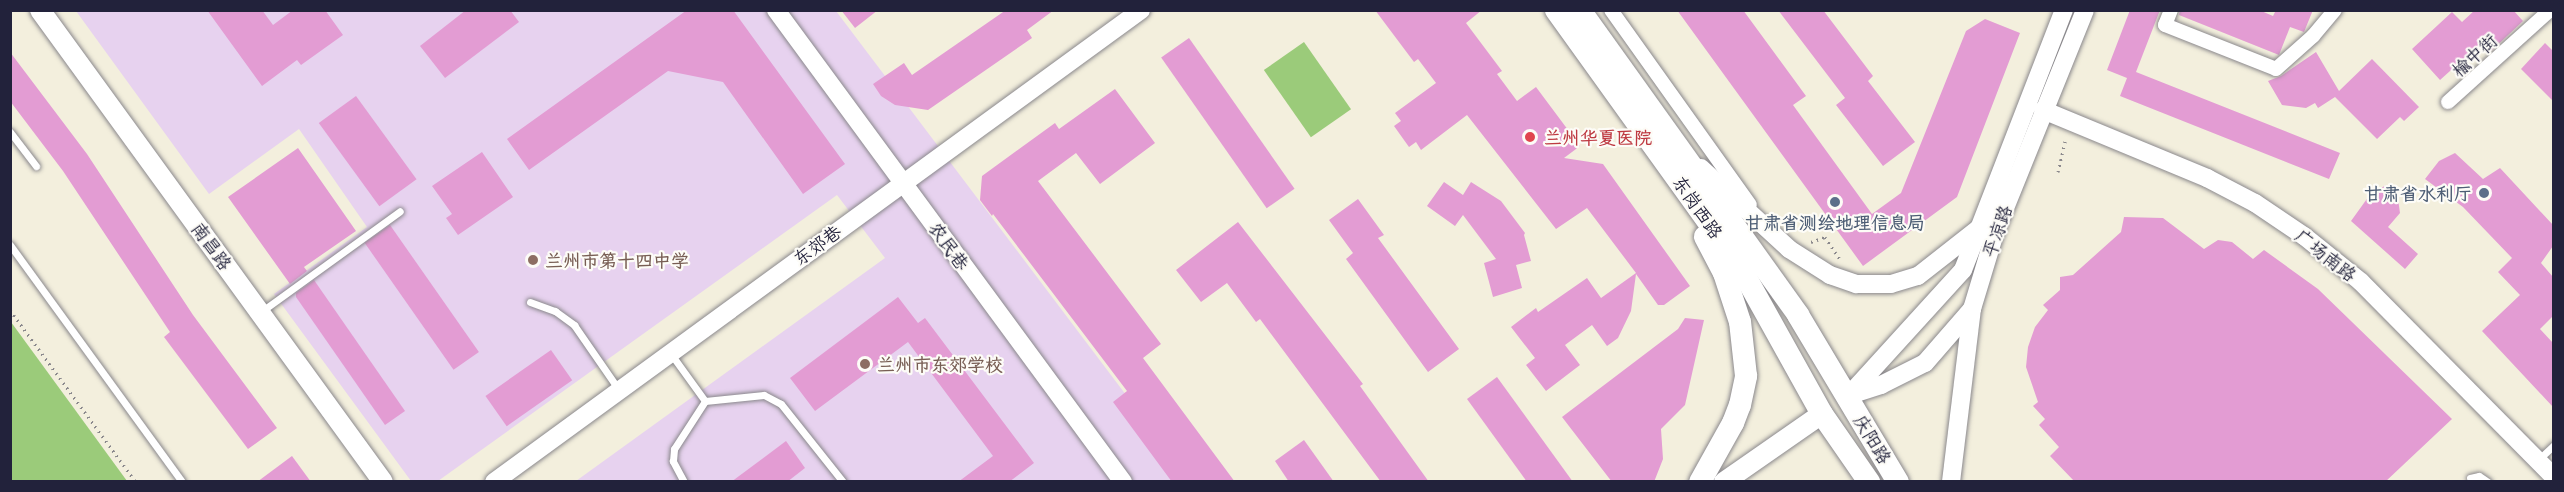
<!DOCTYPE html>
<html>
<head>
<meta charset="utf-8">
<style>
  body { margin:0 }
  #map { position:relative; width:2564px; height:492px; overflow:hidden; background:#f3efdd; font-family:Mali,"LXGW WenKai TC",sans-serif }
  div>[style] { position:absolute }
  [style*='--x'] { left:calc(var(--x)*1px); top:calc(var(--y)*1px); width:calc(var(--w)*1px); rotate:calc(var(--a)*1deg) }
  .built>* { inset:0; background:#e7d2ef }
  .green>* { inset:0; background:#9bcb7a; transform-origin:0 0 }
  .building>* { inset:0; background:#e39cd3; transform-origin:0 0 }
  .path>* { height:3px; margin-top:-1.5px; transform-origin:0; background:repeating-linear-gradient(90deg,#8a888c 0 1.5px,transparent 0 6px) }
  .roads { filter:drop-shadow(0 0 2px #8a888c) drop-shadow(0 0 2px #8a888c) }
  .service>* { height:7px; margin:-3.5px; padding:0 3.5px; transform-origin:3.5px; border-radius:3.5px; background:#fff }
  .minor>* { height:14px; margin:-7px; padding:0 7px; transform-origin:7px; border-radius:7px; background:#fff }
  .tertiary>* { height:18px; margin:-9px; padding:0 9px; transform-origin:9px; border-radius:9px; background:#fff }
  .secondary>* { height:20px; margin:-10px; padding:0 10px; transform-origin:10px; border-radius:10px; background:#fff }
  .primary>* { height:22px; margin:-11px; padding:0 11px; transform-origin:11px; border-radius:11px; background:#fff }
  .dots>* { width:16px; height:16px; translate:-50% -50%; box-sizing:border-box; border:3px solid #fdfcf7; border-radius:50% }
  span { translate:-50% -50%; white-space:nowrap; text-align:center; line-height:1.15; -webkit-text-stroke:4.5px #fdfcf7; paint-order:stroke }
  .street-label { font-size:18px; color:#22223b }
  .health-label { font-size:18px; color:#be3a42; font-weight:700 }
  .left { translate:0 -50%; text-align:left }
  .service-label { font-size:18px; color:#4e5e75; font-weight:700 }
  .right { translate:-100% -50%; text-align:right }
  .education-label { font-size:18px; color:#785e54; font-weight:700 }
  .frame { position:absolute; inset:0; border:12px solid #22223b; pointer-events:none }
</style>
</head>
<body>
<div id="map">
  <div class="built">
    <i style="clip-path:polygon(76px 11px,836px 11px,1191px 481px,576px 481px,885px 258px,837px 195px,438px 481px,411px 481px,274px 294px,367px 227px,299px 129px,209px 194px)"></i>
  </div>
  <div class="green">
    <i style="left:1304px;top:42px;width:82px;height:49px;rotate:55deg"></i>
    <i style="clip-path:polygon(11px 322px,127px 481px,11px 481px)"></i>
  </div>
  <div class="building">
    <i style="clip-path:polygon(207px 10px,262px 10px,273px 25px,293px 10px,325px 10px,343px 35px,301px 65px,297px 60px,262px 86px)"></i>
    <i style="clip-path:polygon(466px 10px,510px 10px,519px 22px,445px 78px,420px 46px)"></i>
    <i style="clip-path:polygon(687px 10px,733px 10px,845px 164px,803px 194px,723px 82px,668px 71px,529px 170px,507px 139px)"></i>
    <i style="clip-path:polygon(841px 10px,878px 10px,855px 28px)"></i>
    <i style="clip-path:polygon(1006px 10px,1054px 10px,1027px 30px,1032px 38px,928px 110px,895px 105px,881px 96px,873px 84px,904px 63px,912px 75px)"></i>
    <i style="clip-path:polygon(1375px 10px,1482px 10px,1466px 23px,1502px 71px,1497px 74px,1517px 101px,1536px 87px,1580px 146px,1564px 158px,1603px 164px,1690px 286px,1664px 305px,1658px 305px,1636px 274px,1631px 311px,1618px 338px,1607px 346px,1592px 325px,1565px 345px,1580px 365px,1546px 391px,1526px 365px,1535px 358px,1511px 327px,1536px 308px,1538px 312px,1587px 278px,1601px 298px,1636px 273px,1587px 208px,1556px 229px,1467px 115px,1421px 150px,1416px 142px,1409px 147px,1394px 126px,1401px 121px,1395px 113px,1436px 83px,1418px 59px,1414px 62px)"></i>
    <i style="clip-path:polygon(1677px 10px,1743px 10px,1806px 96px,1793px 105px,1872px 214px,1901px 193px,1966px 31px,1985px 19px,2020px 33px,1957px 197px,1863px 266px)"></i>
    <i style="clip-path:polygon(1778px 10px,1823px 10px,1873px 76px,1868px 81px,1915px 142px,1883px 166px,1836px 105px,1845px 98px)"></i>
    <i style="clip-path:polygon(2130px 10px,2160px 10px,2136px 72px,2340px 153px,2329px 179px,2120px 96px,2127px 78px,2107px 70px)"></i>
    <i style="clip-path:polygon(2180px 10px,2259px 10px,2273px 16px,2276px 10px,2313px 10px,2304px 32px,2290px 27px,2279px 55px,2179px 15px)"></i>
    <i style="clip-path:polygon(2475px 10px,2513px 10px,2523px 21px,2488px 54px,2479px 45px,2440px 80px,2412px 49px,2452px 12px,2462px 22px)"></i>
    <i style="left:1189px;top:38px;width:184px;height:34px;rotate:55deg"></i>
    <i style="clip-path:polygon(2545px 43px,2553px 51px,2553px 101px,2521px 69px)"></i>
    <i style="clip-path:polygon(10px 52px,87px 154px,193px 315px,277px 428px,248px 449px,164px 337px,170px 332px,63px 171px,10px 101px)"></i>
    <i style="clip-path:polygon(2316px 52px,2339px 91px,2372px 59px,2419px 107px,2404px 121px,2400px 117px,2377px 139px,2335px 97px,2318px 108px,2315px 103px,2306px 108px,2282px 105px,2268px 81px,2281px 76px)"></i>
    <i style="clip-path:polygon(1115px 89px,1155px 143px,1100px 184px,1076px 153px,1038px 181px,1161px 344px,1143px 358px,1235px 482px,1172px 482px,1113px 402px,1127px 391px,993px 214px,992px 216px,980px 200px,982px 176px,1055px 123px,1059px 129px)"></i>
    <i style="left:356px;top:96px;width:103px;height:46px;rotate:54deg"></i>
    <i style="clip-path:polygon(298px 148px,356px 231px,304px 267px,307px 271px,290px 284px,228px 197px)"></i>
    <i style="clip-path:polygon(482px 152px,513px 197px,458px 235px,446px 218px,452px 214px,432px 186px)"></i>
    <i style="clip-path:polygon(2455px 153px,2483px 179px,2500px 168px,2553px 225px,2553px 246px,2541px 263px,2553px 277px,2553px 316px,2540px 329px,2553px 343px,2553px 407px,2482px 331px,2520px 295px,2498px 272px,2512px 258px,2463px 207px,2425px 179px,2439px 161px)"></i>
    <i style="clip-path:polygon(1444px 182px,1463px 195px,1471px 182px,1501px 201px,1525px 233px,1524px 235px,1531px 261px,1516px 265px,1522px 288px,1493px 297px,1484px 263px,1496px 259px,1463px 215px,1455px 226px,1427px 206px)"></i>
    <i style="clip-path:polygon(2386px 185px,2396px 185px,2400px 213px,2388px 227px,2418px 254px,2405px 269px,2351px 221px,2369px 196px)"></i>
    <i style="clip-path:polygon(1358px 199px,1384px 235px,1378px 238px,1459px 349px,1428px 372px,1346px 259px,1353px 253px,1329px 220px)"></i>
    <i style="clip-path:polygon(2124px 217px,2163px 218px,2204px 249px,2218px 240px,2232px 242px,2253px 259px,2264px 250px,2318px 289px,2452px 419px,2385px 482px,2075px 482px,2050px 456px,2059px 447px,2039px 425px,2045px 419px,2033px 406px,2038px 402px,2026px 367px,2028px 347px,2035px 327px,2048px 310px,2043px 305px,2060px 290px,2060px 277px,2073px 275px,2121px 232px)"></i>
    <i style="clip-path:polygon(1238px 222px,1363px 384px,1360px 386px,1429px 482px,1381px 482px,1260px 319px,1256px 322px,1227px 283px,1201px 302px,1176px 270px)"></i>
    <i style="left:390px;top:225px;width:155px;height:31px;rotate:55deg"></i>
    <i style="clip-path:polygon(314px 280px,405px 411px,385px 425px,296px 297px,296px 293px)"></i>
    <i style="clip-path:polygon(898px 297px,918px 323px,925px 318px,1034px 463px,1009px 482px,958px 482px,993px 456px,908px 342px,815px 411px,790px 378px)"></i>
    <i style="clip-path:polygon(1685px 318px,1704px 320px,1685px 405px,1661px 429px,1663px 459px,1654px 482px,1612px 482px,1562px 417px,1678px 329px)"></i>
    <i style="left:551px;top:350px;width:37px;height:80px;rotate:55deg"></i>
    <i style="clip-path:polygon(1497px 377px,1573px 482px,1527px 482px,1467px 399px)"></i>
    <i style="clip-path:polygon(1304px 440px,1334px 482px,1289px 482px,1275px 461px)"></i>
    <i style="clip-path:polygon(786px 441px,805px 468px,787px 482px,731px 482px)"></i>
    <i style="clip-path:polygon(292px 456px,311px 482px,257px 482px)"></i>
  </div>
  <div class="path">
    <i style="--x:2058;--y:172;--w:35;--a:-77"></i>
    <i style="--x:1811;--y:242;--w:15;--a:-20"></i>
    <i style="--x:1825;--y:237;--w:27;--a:56"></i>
    <i style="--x:10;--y:310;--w:213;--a:53.8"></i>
  </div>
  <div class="roads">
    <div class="service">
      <i style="--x:10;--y:132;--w:43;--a:52.6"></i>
      <i style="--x:10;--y:245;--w:293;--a:54"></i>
      <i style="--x:530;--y:302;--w:27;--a:20"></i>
      <i style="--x:555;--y:311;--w:24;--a:36"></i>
      <i style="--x:574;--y:325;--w:79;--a:55.3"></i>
      <i style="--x:262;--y:311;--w:170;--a:-35.9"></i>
      <i style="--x:671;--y:354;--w:58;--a:54.1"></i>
      <i style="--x:705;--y:401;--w:59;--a:-5.8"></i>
      <i style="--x:764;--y:395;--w:19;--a:28"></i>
      <i style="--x:781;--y:404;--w:100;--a:51.5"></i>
      <i style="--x:2539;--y:459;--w:21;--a:-43"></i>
      <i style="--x:2470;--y:478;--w:9;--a:-13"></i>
      <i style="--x:2479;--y:476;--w:11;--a:34"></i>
      <i style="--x:684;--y:482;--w:24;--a:-118"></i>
      <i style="--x:673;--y:461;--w:12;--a:-85"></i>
      <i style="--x:674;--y:449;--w:57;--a:-57.1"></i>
    </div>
    <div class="minor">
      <i style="--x:1611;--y:10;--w:239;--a:54.5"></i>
      <i style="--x:2171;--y:10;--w:16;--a:112"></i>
      <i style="--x:2165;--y:25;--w:119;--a:21.6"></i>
      <i style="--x:2276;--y:69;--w:50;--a:-41.7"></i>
      <i style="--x:2313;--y:36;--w:34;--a:-50"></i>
      <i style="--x:2448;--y:102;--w:137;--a:-42"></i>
    </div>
    <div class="tertiary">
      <i style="--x:776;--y:10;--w:586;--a:53.68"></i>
      <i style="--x:2043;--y:110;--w:178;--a:22.5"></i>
      <i style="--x:2207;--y:178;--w:54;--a:27.5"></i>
      <i style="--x:2255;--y:203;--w:59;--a:34"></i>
      <i style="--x:2304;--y:236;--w:73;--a:38.9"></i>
      <i style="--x:2361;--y:282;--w:274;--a:45.3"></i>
      <i style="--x:1701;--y:168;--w:120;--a:42.6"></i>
      <i style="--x:1789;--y:249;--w:49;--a:32.4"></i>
      <i style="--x:1830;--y:275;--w:28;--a:19"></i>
      <i style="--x:1856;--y:284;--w:35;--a:0"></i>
      <i style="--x:1891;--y:284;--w:28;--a:-17"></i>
      <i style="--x:1918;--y:276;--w:76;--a:-38.1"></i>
      <i style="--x:1851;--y:393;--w:166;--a:-47.7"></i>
      <i style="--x:1963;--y:270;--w:279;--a:-68.8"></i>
      <i style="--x:1847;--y:396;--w:36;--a:-18"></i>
      <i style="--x:1881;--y:385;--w:49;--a:-26.6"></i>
      <i style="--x:1925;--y:363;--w:72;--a:-49"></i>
      <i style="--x:1972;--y:309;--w:79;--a:-73.2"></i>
      <i style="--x:1995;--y:233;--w:240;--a:-68"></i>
      <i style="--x:494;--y:482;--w:801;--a:-36.11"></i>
      <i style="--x:1951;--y:482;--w:174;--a:-83.1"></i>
    </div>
    <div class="secondary">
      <i style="--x:40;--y:10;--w:583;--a:53.99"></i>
      <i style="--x:1724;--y:482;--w:119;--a:-34.8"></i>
    </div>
    <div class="primary">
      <i style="--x:1556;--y:10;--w:314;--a:54.3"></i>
      <i style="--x:1739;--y:265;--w:171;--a:60.9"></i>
      <i style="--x:1822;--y:414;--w:83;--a:55.3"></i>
      <i style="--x:1580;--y:10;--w:375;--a:54.4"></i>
      <i style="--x:1798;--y:315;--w:195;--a:59.1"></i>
      <i style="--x:1700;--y:482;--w:68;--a:-60.8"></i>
      <i style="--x:1733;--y:423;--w:19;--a:-69"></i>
      <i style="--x:1740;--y:405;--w:30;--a:-78"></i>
      <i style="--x:1746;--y:376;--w:54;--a:-96.3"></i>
      <i style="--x:1740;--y:322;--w:52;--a:-108.1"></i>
      <i style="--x:1724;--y:273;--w:41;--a:-117.8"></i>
    </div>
  </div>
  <div class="dots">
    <i style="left:1530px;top:137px;background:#e0444e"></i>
    <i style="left:2484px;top:193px;background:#5c6f8a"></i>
    <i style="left:1835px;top:202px;background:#5c6f8a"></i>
    <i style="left:533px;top:260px;background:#8d6e63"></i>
    <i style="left:865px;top:364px;background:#8d6e63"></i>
  </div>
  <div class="street-label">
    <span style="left:2474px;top:55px;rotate:-42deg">榆中街</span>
    <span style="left:1698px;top:207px;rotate:55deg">东岗西路</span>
    <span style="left:1997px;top:231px;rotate:-71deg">平凉路</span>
    <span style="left:817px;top:245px;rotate:-36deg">东郊巷</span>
    <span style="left:212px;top:246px;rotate:54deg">南昌路</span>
    <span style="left:949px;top:246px;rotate:54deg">农民巷</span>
    <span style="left:2326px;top:255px;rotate:38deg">广场南路</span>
    <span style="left:1873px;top:439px;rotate:59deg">庆阳路</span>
  </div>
  <div class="health-label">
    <span class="left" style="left:1544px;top:137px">兰州华夏医院</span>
  </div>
  <div class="service-label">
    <span class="right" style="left:2472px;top:193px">甘肃省水利厅</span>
    <span style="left:1835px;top:222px">甘肃省测绘地理信息局</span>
  </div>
  <div class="education-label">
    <span class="left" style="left:545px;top:260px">兰州市第十四中学</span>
    <span class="left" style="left:877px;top:364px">兰州市东郊学校</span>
  </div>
  <div class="frame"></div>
</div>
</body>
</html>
